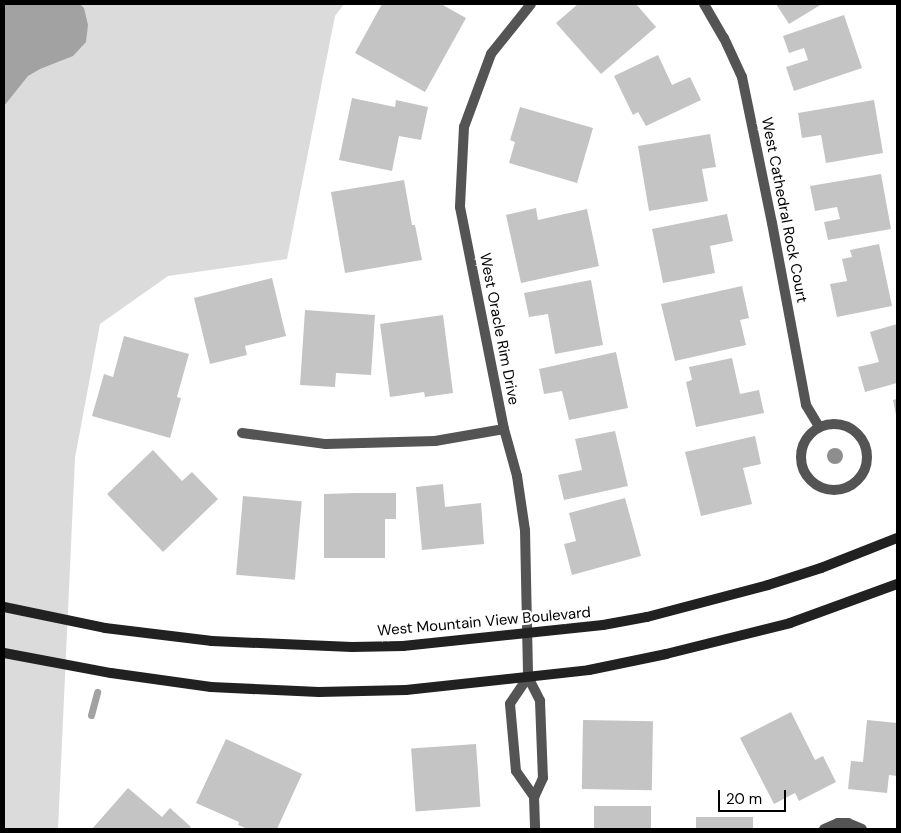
<!DOCTYPE html>
<html>
<head>
<meta charset="utf-8">
<style>
  body { margin:0 }
  #map { position:relative; width:901px; height:833px; overflow:hidden; background:#fff; font-family:"DM Sans",sans-serif }
  div>[style] { position:absolute }
  [style*='--x'] { left:calc(var(--x)*1px); top:calc(var(--y)*1px); width:calc(var(--w)*1px); rotate:calc(var(--a)*1deg) }
  .green>* { inset:0; background:#dbdbdb }
  .water>* { inset:0; background:#a2a2a2 }
  .stream>* { height:7px; margin:-3.5px; padding:0 3.5px; transform-origin:3.5px; border-radius:3.5px; background:#a2a2a2 }
  .building>* { inset:0; background:#c4c4c4; transform-origin:0 0 }
  .street>* { height:10px; margin:-5px; padding:0 5px; transform-origin:5px; border-radius:5px; background:#545454 }
  .street>.ring { margin:-5px; padding:0; box-sizing:content-box; background:none; border:10px solid #545454; border-radius:50% }
  .secondary>* { height:10px; margin:-5px; padding:0 5px; transform-origin:5px; border-radius:5px; background:#212121 }
  .trees>* { width:16px; height:16px; margin:-8px; border-radius:50%; background:#8e8e8e }
  span { translate:-50% -50%; white-space:nowrap; text-align:center; line-height:1.15; -webkit-text-stroke:4.5px #fff; paint-order:stroke }
  .street-label { font-size:15px; color:#000 }
  .frame { position:absolute; inset:0; border:5px solid #000; pointer-events:none }
  .scale { position:absolute; left:718px; top:790px; width:68px; height:22px; box-sizing:border-box; border:2px solid #000; border-top:0; padding-left:6px; font-size:15px; line-height:18px; white-space:nowrap; color:#000; -webkit-text-stroke:4px #fff; paint-order:stroke }
</style>
</head>
<body>
<div id="map">
  <div class="green">
    <i style="clip-path:polygon(4px 4px,344px 4px,335px 16px,287px 259px,168px 276px,100px 324px,75px 458px,58px 829px,4px 829px)"></i>
  </div>
  <div class="water">
    <i style="clip-path:polygon(4px 4px,80px 4px,84px 8px,88px 25px,86px 42px,73px 56px,40px 69px,28px 76px,4px 106px)"></i>
  </div>
  <div class="stream">
    <i style="--x:91;--y:715;--w:24;--a:-75"></i>
  </div>
  <div class="building">
    <i style="clip-path:polygon(382px 4px,441px 4px,466px 18px,425px 92px,355px 53px)"></i>
    <i style="clip-path:polygon(578px 4px,636px 4px,656px 27px,601px 74px,556px 23px)"></i>
    <i style="clip-path:polygon(776px 4px,822px 4px,789px 24px)"></i>
    <i style="clip-path:polygon(844px 15px,862px 68px,794px 91px,786px 67px,808px 60px,804px 48px,789px 53px,783px 36px)"></i>
    <i style="clip-path:polygon(658px 55px,672px 85px,690px 77px,701px 100px,646px 126px,638px 112px,633px 115px,614px 76px)"></i>
    <i style="clip-path:polygon(352px 98px,395px 107px,396px 100px,428px 107px,421px 140px,399px 136px,392px 171px,339px 160px)"></i>
    <i style="clip-path:polygon(874px 100px,883px 153px,826px 163px,821px 135px,802px 138px,798px 113px)"></i>
    <i style="clip-path:polygon(520px 107px,593px 128px,577px 183px,509px 163px,515px 142px,510px 140px)"></i>
    <i style="clip-path:polygon(710px 134px,716px 167px,702px 169px,708px 201px,649px 211px,638px 146px)"></i>
    <i style="clip-path:polygon(881px 174px,891px 229px,828px 240px,824px 222px,840px 219px,837px 207px,815px 211px,810px 186px)"></i>
    <i style="clip-path:polygon(404px 180px,412px 225px,415px 225px,422px 260px,345px 273px,331px 192px)"></i>
    <i style="clip-path:polygon(536px 208px,538px 220px,587px 209px,599px 266px,521px 283px,506px 215px)"></i>
    <i style="clip-path:polygon(727px 214px,733px 241px,710px 246px,715px 273px,663px 283px,652px 229px)"></i>
    <i style="clip-path:polygon(879px 244px,892px 306px,837px 317px,830px 284px,847px 281px,842px 259px,852px 257px,850px 250px)"></i>
    <i style="clip-path:polygon(272px 278px,286px 336px,245px 346px,247px 355px,210px 364px,194px 298px)"></i>
    <i style="clip-path:polygon(591px 280px,603px 345px,555px 354px,548px 314px,529px 317px,524px 293px)"></i>
    <i style="clip-path:polygon(742px 286px,749px 318px,740px 320px,746px 345px,675px 361px,661px 304px)"></i>
    <i style="clip-path:polygon(305px 310px,375px 315px,371px 375px,336px 373px,335px 387px,300px 385px)"></i>
    <i style="clip-path:polygon(443px 315px,453px 393px,425px 397px,424px 392px,390px 397px,380px 324px)"></i>
    <i style="clip-path:polygon(897px 324px,897px 383px,865px 392px,858px 367px,879px 362px,870px 332px)"></i>
    <i style="clip-path:polygon(124px 336px,189px 354px,177px 397px,181px 398px,170px 438px,92px 416px,104px 374px,113px 377px)"></i>
    <i style="clip-path:polygon(616px 352px,628px 408px,569px 420px,562px 391px,544px 394px,539px 369px)"></i>
    <i style="clip-path:polygon(732px 358px,740px 394px,759px 390px,764px 413px,696px 427px,686px 382px,692px 380px,689px 367px)"></i>
    <i style="clip-path:polygon(897px 399px,897px 415px,896px 415px,893px 400px)"></i>
    <i style="clip-path:polygon(615px 431px,628px 486px,564px 500px,558px 475px,582px 470px,575px 439px)"></i>
    <i style="clip-path:polygon(755px 436px,761px 464px,743px 468px,752px 504px,701px 516px,685px 452px)"></i>
    <i style="clip-path:polygon(153px 450px,182px 481px,192px 472px,218px 499px,163px 552px,107px 494px)"></i>
    <i style="clip-path:polygon(443px 484px,445px 507px,481px 503px,484px 544px,422px 550px,416px 487px)"></i>
    <i style="clip-path:polygon(356px 493px,396px 493px,396px 519px,385px 519px,385px 558px,324px 558px,324px 494px)"></i>
    <i style="left:243px;top:496px;width:59px;height:79px;rotate:5deg"></i>
    <i style="clip-path:polygon(625px 498px,641px 556px,572px 575px,564px 544px,576px 541px,569px 513px)"></i>
    <i style="clip-path:polygon(791px 712px,815px 760px,823px 756px,836px 782px,799px 801px,795px 793px,774px 804px,740px 738px)"></i>
    <i style="left:583px;top:720px;width:70px;height:69px;rotate:1deg"></i>
    <i style="clip-path:polygon(867px 720px,897px 723px,897px 776px,889px 775px,887px 793px,848px 789px,851px 761px,863px 762px)"></i>
    <i style="clip-path:polygon(226px 739px,302px 774px,277px 829px,248px 829px,238px 825px,239px 822px,196px 803px)"></i>
    <i style="left:476px;top:744px;width:63px;height:65px;rotate:86deg"></i>
    <i style="clip-path:polygon(128px 788px,162px 817px,170px 808px,191px 827px,189px 829px,92px 829px)"></i>
    <i style="left:651px;top:806px;width:23px;height:57px;rotate:90deg"></i>
    <i style="left:696px;top:817px;width:57px;height:12px"></i>
  </div>
  <div class="street">
    <i style="--x:531;--y:4;--w:64;--a:128.7"></i>
    <i style="--x:491;--y:54;--w:78;--a:110.3"></i>
    <i style="--x:464;--y:127;--w:80;--a:92.9"></i>
    <i style="--x:460;--y:207;--w:226;--a:78.8"></i>
    <i style="--x:504;--y:429;--w:49;--a:74.5"></i>
    <i style="--x:517;--y:476;--w:55;--a:81.6"></i>
    <i style="--x:525;--y:530;--w:147;--a:88.8"></i>
    <i style="--x:528;--y:677;--w:27;--a:63"></i>
    <i style="--x:540;--y:701;--w:77;--a:87.8"></i>
    <i style="--x:543;--y:778;--w:21;--a:115"></i>
    <i style="--x:534;--y:797;--w:32;--a:88"></i>
    <i style="--x:704;--y:4;--w:39;--a:60"></i>
    <i style="--x:724;--y:38;--w:43;--a:65.2"></i>
    <i style="--x:742;--y:77;--w:149;--a:78.4"></i>
    <i style="--x:772;--y:223;--w:185;--a:79.4"></i>
    <i style="--x:806;--y:405;--w:26;--a:59"></i>
    <i class="ring" style="left:801px;top:424px;width:56px;height:56px"></i>
    <i style="--x:242;--y:433;--w:85;--a:7.5"></i>
    <i style="--x:326;--y:444;--w:109;--a:-1.6"></i>
    <i style="--x:435;--y:441;--w:70;--a:-9.9"></i>
    <i style="--x:528;--y:677;--w:32;--a:124"></i>
    <i style="--x:510;--y:704;--w:67;--a:84.9"></i>
    <i style="--x:516;--y:771;--w:32;--a:55"></i>
    <i style="--x:824;--y:829;--w:15;--a:-23"></i>
    <i style="--x:838;--y:823;--w:10;--a:0"></i>
    <i style="--x:848;--y:823;--w:15;--a:23"></i>
  </div>
  <div class="secondary">
    <i style="--x:4;--y:607;--w:103;--a:11.7"></i>
    <i style="--x:105;--y:628;--w:108;--a:6.9"></i>
    <i style="--x:212;--y:641;--w:140;--a:2.5"></i>
    <i style="--x:352;--y:647;--w:51;--a:-1.1"></i>
    <i style="--x:403;--y:646;--w:201;--a:-6"></i>
    <i style="--x:603;--y:625;--w:45;--a:-10.3"></i>
    <i style="--x:647;--y:617;--w:125;--a:-14.8"></i>
    <i style="--x:768;--y:585;--w:56;--a:-17.8"></i>
    <i style="--x:821;--y:568;--w:82;--a:-21.5"></i>
    <i style="--x:4;--y:653;--w:109;--a:10.6"></i>
    <i style="--x:111;--y:673;--w:101;--a:8"></i>
    <i style="--x:211;--y:687;--w:108;--a:2.7"></i>
    <i style="--x:319;--y:692;--w:87;--a:-1.3"></i>
    <i style="--x:406;--y:690;--w:184;--a:-6.2"></i>
    <i style="--x:589;--y:670;--w:79;--a:-11.7"></i>
    <i style="--x:666;--y:654;--w:128;--a:-14"></i>
    <i style="--x:790;--y:623;--w:114;--a:-20"></i>
  </div>
  <div class="trees">
    <i style="left:835px;top:456px"></i>
  </div>
  <div class="street-label">
    <span style="left:784px;top:210px;rotate:79deg">West Cathedral Rock Court</span>
    <span style="left:499px;top:329px;rotate:79deg">West Oracle Rim Drive</span>
    <span style="left:484px;top:622px;rotate:-5deg">West Mountain View Boulevard</span>
  </div>
  <div class="frame"></div>
  <div class="scale">20 m</div>
</div>
</body>
</html>
